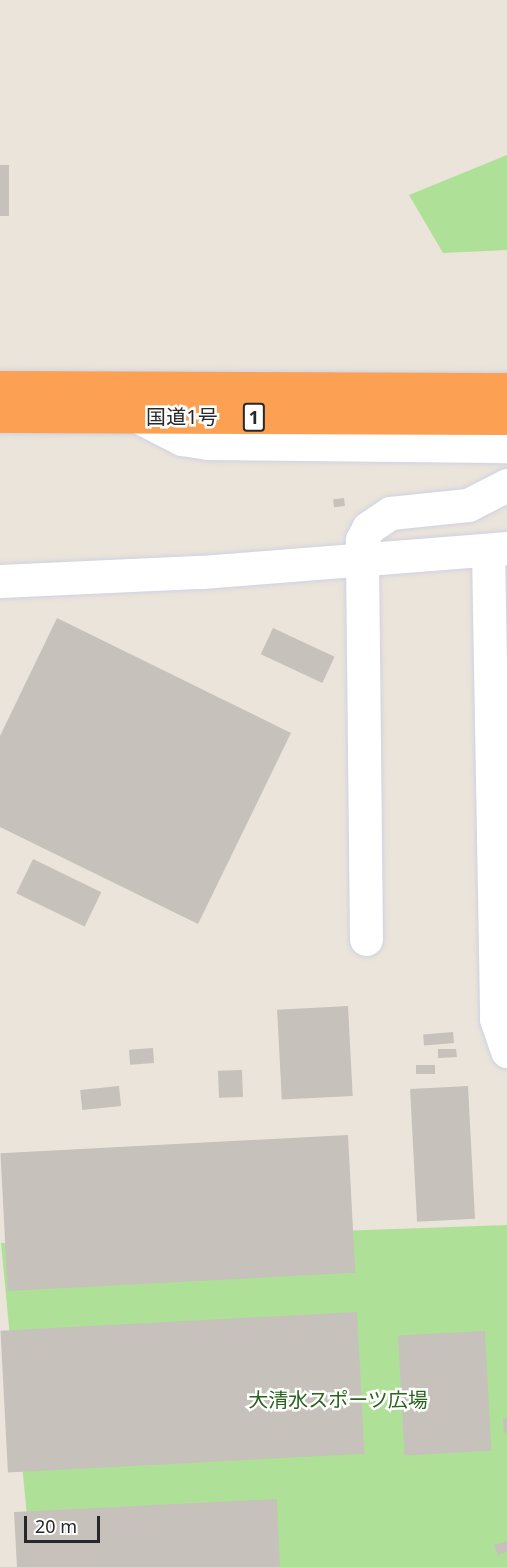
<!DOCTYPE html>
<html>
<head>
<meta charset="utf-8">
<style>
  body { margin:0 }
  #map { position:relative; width:507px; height:1567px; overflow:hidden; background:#ebe4da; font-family:"Noto Sans","Noto Sans JP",sans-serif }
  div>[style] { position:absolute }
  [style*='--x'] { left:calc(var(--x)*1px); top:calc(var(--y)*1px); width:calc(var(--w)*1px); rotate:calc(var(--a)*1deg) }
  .green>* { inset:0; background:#aee197 }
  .building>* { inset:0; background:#c6c1ba; transform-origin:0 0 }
  .roads { filter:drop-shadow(0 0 2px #cfd2e1) drop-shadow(0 0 2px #cfd2e1) }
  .minor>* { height:33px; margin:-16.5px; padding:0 16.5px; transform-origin:16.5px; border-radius:16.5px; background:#fff }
  .highway>* { height:33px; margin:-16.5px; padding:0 16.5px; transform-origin:16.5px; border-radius:16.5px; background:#fca154 }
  span { translate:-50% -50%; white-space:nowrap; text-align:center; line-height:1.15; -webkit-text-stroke:5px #fff; paint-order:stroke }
  .shield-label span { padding:2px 4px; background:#fff; border:2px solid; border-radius:4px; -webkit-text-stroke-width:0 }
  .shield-label { font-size:18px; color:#282828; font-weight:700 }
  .street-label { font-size:20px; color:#282828 }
  .park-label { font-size:20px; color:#27631a }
  .scale { position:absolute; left:24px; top:1516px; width:76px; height:27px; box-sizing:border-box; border:3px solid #282828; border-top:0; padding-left:8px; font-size:18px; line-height:21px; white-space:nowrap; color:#282828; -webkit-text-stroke:4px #fff; paint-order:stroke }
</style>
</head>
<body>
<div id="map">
  <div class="green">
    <i style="clip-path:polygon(507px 155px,507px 250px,443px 253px,409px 195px)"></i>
    <i style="clip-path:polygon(507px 1225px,507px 1567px,239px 1567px,30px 1548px,1px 1243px)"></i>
  </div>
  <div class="building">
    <i style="left:0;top:165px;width:9px;height:51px"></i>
    <i style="left:344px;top:498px;width:8px;height:11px;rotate:83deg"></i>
    <i style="clip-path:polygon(57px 618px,291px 733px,198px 924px,0 827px,0 736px)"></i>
    <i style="left:273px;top:628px;width:68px;height:29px;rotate:25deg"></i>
    <i style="left:33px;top:859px;width:76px;height:38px;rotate:26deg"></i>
    <i style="left:348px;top:1006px;width:90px;height:71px;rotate:87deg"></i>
    <i style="left:453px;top:1032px;width:11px;height:30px;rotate:85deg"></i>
    <i style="left:153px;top:1048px;width:15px;height:24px;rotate:86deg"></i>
    <i style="clip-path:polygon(438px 1049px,456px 1049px,457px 1057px,438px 1058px)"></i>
    <i style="left:435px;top:1065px;width:9px;height:19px;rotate:90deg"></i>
    <i style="left:242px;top:1070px;width:27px;height:24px;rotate:88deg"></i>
    <i style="left:119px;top:1086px;width:20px;height:39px;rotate:84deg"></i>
    <i style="left:468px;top:1086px;width:133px;height:58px;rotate:87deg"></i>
    <i style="left:348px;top:1135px;width:138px;height:348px;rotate:87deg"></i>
    <i style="left:357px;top:1312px;width:142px;height:357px;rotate:87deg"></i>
    <i style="left:485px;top:1331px;width:120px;height:87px;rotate:87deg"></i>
    <i style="clip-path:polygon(503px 1418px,507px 1418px,507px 1433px,504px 1433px)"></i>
    <i style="clip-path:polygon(277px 1499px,280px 1567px,17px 1567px,14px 1512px)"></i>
    <i style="clip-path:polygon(507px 1541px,507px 1552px,498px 1555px,494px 1545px)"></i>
  </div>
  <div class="roads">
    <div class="minor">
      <i style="--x:137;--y:416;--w:51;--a:27.1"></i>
      <i style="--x:182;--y:439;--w:26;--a:9"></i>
      <i style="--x:208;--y:443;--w:299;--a:0.6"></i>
      <i style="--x:488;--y:550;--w:469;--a:89"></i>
      <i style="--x:496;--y:1019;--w:34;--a:71"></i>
      <i style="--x:0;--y:581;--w:202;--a:-2.6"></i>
      <i style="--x:202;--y:572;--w:306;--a:-4.5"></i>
      <i style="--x:366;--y:939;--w:399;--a:-90.6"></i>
      <i style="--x:362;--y:540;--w:13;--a:-63"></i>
      <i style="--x:368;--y:528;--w:27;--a:-34"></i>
      <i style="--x:390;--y:513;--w:78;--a:-5.9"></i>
      <i style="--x:468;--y:505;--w:44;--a:-27.1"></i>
    </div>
    <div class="highway">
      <i style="--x:0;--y:387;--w:507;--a:0.23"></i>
      <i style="--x:0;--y:416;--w:507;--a:0.23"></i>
    </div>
  </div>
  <div class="shield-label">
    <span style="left:254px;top:417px">1</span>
  </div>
  <div class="street-label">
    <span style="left:182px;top:416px">国道1号</span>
  </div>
  <div class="park-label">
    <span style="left:338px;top:1399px">大清水スポーツ広場</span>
  </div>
  <div class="scale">20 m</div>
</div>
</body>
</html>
